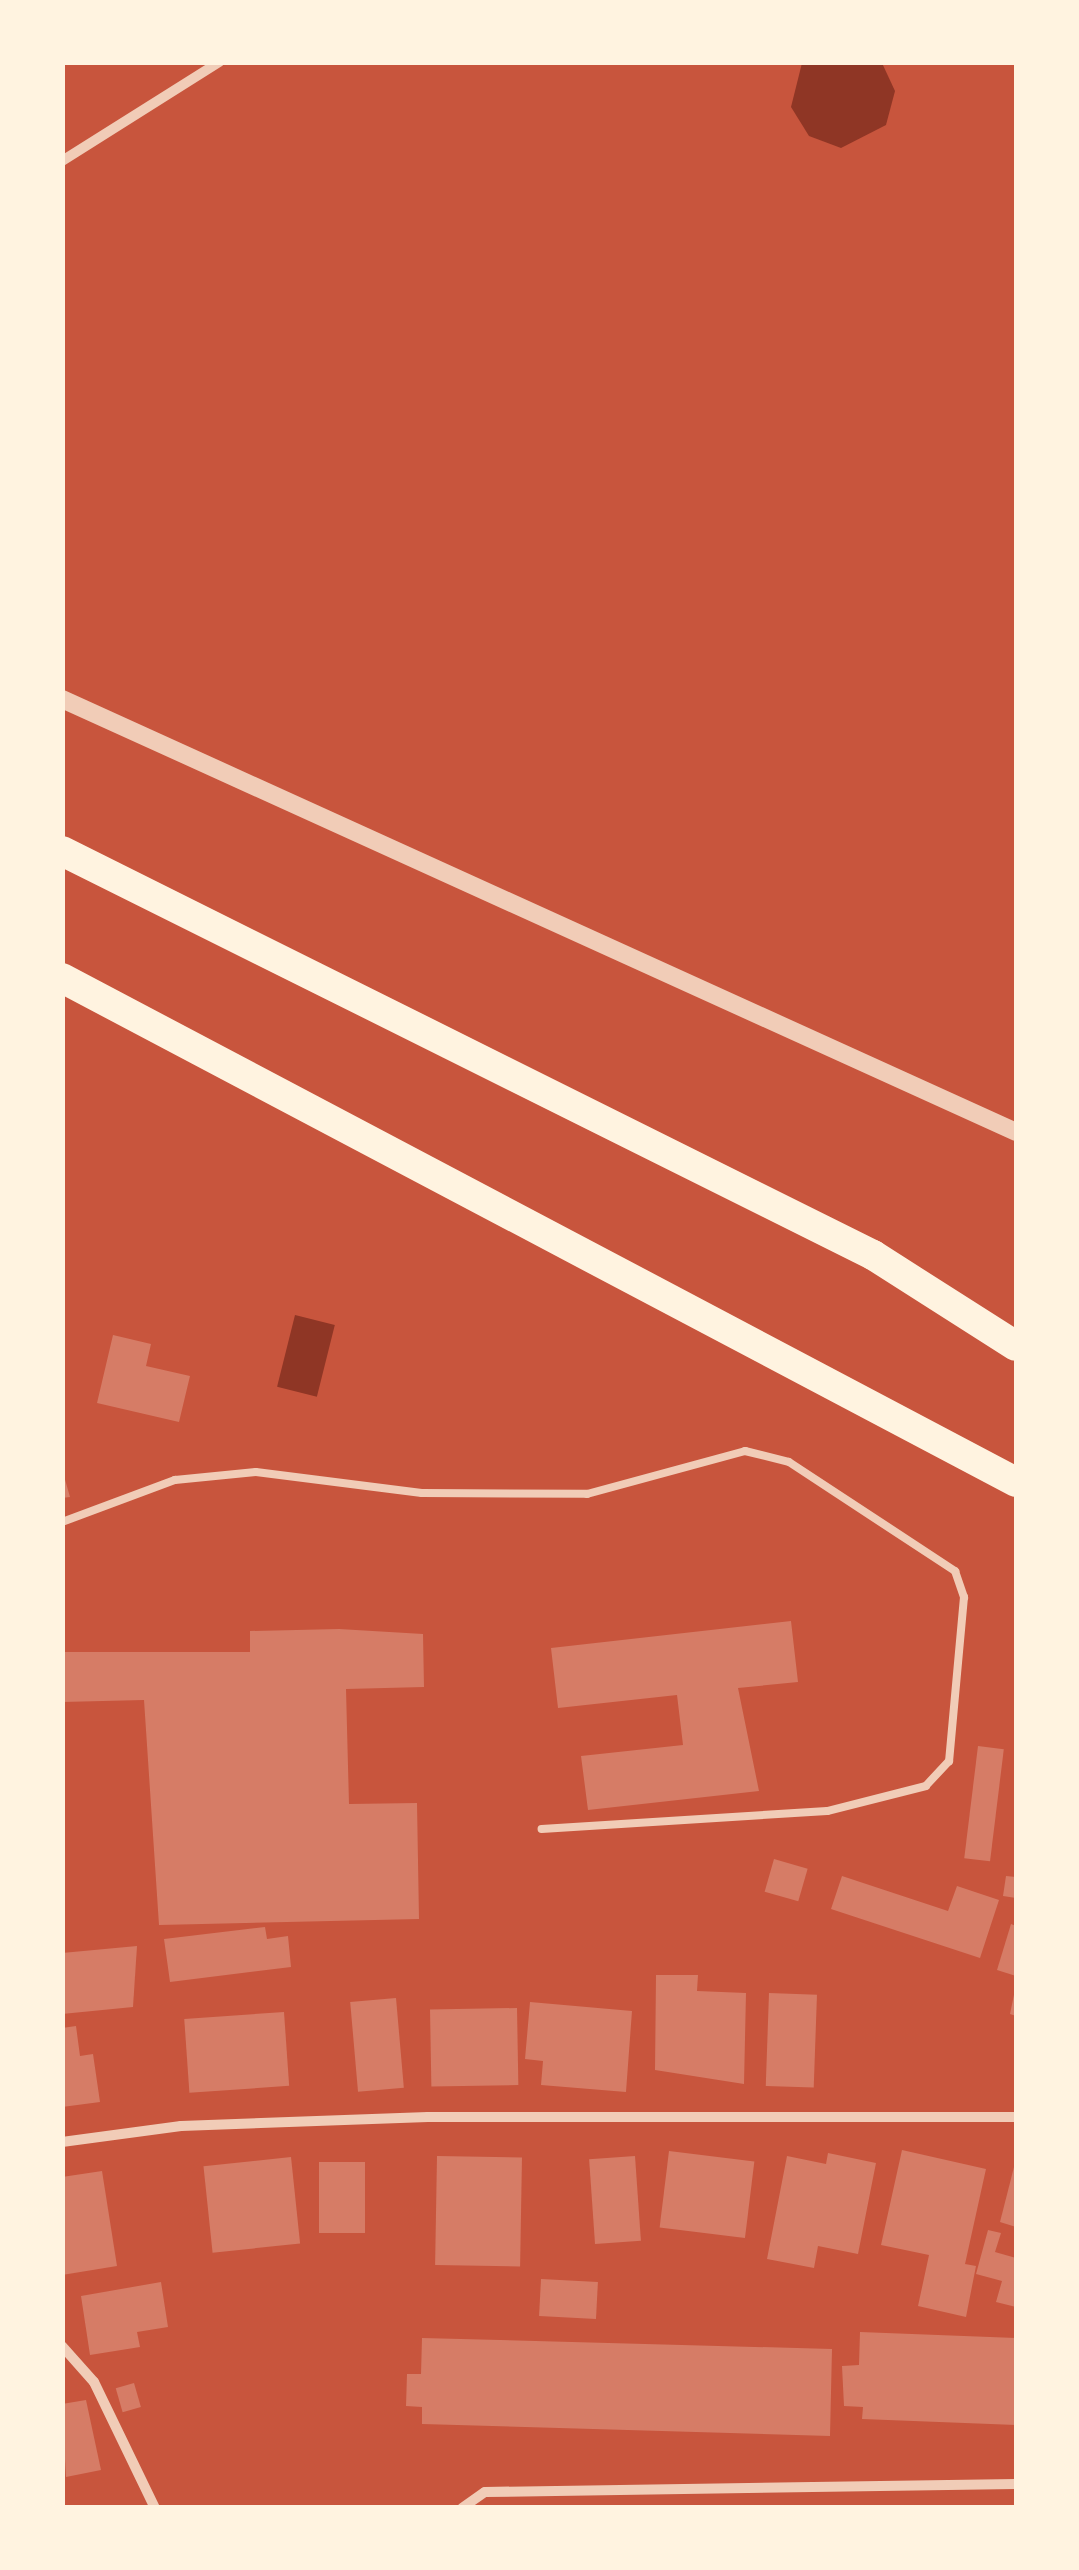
<!DOCTYPE html>
<html>
<head>
<meta charset="utf-8">
<style>
  body { margin:0 }
  #map { position:relative; width:1079px; height:2570px; overflow:hidden; background:#c8553d; font-family:Merriweather,serif }
  div>[style] { position:absolute }
  [style*='--x'] { left:calc(var(--x)*1px); top:calc(var(--y)*1px); width:calc(var(--w)*1px); rotate:calc(var(--a)*1deg) }
  .water>* { inset:0; background:#8f3625; transform-origin:0 0 }
  .building>* { inset:0; background:#d67c66; transform-origin:0 0 }
  .service>* { height:8px; margin:-4px; padding:0 4px; transform-origin:4px; border-radius:4px; background:#f1ccb7 }
  .minor>* { height:10px; margin:-5px; padding:0 5px; transform-origin:5px; border-radius:5px; background:#f1ccb7 }
  .tertiary>* { height:18px; margin:-9px; padding:0 9px; transform-origin:9px; border-radius:9px; background:#f1ccb7 }
  .motorway>* { height:30px; margin:-15px; padding:0 15px; transform-origin:15px; border-radius:15px; background:#fff3e0 }
  span { translate:-50% -50%; white-space:nowrap; text-align:center; line-height:1.15; -webkit-text-stroke:10px #fff3e0; paint-order:stroke }
  .frame { position:absolute; inset:0; border:65px solid #fff3e0; pointer-events:none }
</style>
</head>
<body>
<div id="map">
  <div class="water">
    <i style="clip-path:polygon(802px 63px,882px 63px,895px 91px,886px 125px,841px 148px,809px 136px,791px 107px)"></i>
    <i style="left:295px;top:1315px;width:41px;height:74px;rotate:14deg"></i>
  </div>
  <div class="building">
    <i style="clip-path:polygon(113px 1335px,151px 1344px,146px 1366px,190px 1376px,179px 1422px,97px 1403px)"></i>
    <i style="clip-path:polygon(62px 1469px,70px 1497px,62px 1498px)"></i>
    <i style="clip-path:polygon(791px 1621px,798px 1682px,738px 1688px,759px 1791px,588px 1810px,581px 1756px,683px 1745px,677px 1695px,558px 1708px,551px 1648px)"></i>
    <i style="clip-path:polygon(339px 1629px,423px 1634px,424px 1687px,346px 1689px,349px 1804px,417px 1803px,419px 1919px,159px 1925px,144px 1700px,62px 1702px,62px 1652px,250px 1652px,250px 1631px)"></i>
    <i style="left:978px;top:1746px;width:26px;height:113px;rotate:7deg"></i>
    <i style="left:774px;top:1859px;width:35px;height:34px;rotate:16deg"></i>
    <i style="clip-path:polygon(842px 1876px,948px 1911px,957px 1886px,999px 1900px,980px 1958px,831px 1909px)"></i>
    <i style="clip-path:polygon(1006px 1876px,1016px 1877px,1016px 1898px,1003px 1896px)"></i>
    <i style="clip-path:polygon(1011px 1924px,1016px 1926px,1016px 1976px,997px 1970px)"></i>
    <i style="clip-path:polygon(265px 1927px,267px 1939px,288px 1936px,291px 1967px,170px 1982px,164px 1939px)"></i>
    <i style="clip-path:polygon(137px 1946px,133px 2007px,62px 2014px,62px 1953px)"></i>
    <i style="clip-path:polygon(656px 1975px,698px 1975px,697px 1991px,746px 1993px,744px 2084px,655px 2070px)"></i>
    <i style="clip-path:polygon(1015px 1990px,1016px 1990px,1016px 2016px,1010px 2014px)"></i>
    <i style="left:769px;top:1993px;width:48px;height:93px;rotate:2deg"></i>
    <i style="left:396px;top:1998px;width:90px;height:46px;rotate:85deg"></i>
    <i style="clip-path:polygon(530px 2002px,632px 2011px,626px 2092px,541px 2085px,543px 2061px,525px 2059px)"></i>
    <i style="left:517px;top:2008px;width:77px;height:87px;rotate:89deg"></i>
    <i style="left:284px;top:2012px;width:74px;height:100px;rotate:86deg"></i>
    <i style="clip-path:polygon(76px 2026px,80px 2056px,93px 2054px,100px 2102px,62px 2107px,62px 2028px)"></i>
    <i style="clip-path:polygon(902px 2150px,986px 2169px,965px 2264px,976px 2266px,966px 2317px,918px 2306px,929px 2255px,881px 2245px)"></i>
    <i style="left:669px;top:2151px;width:86px;height:77px;rotate:7deg"></i>
    <i style="clip-path:polygon(828px 2153px,876px 2163px,858px 2254px,818px 2246px,814px 2268px,767px 2259px,787px 2156px,826px 2164px)"></i>
    <i style="left:437px;top:2156px;width:85px;height:109px;rotate:1deg"></i>
    <i style="left:635px;top:2156px;width:85px;height:46px;rotate:86deg"></i>
    <i style="left:291px;top:2157px;width:87px;height:88px;rotate:84deg"></i>
    <i style="left:319px;top:2162px;width:46px;height:71px"></i>
    <i style="clip-path:polygon(1015px 2163px,1016px 2163px,1016px 2227px,1000px 2222px)"></i>
    <i style="clip-path:polygon(102px 2171px,117px 2266px,62px 2275px,62px 2177px)"></i>
    <i style="clip-path:polygon(988px 2230px,1001px 2233px,995px 2252px,1016px 2258px,1016px 2307px,996px 2302px,1002px 2281px,976px 2274px)"></i>
    <i style="left:541px;top:2279px;width:57px;height:37px;rotate:3deg"></i>
    <i style="clip-path:polygon(161px 2282px,168px 2327px,137px 2332px,140px 2347px,90px 2355px,81px 2296px)"></i>
    <i style="clip-path:polygon(860px 2332px,1016px 2338px,1016px 2425px,862px 2419px,863px 2407px,844px 2406px,842px 2366px,859px 2365px)"></i>
    <i style="clip-path:polygon(422px 2338px,832px 2349px,830px 2436px,422px 2424px,422px 2407px,406px 2406px,407px 2374px,421px 2374px)"></i>
    <i style="left:134px;top:2383px;width:25px;height:19px;rotate:74deg"></i>
    <i style="clip-path:polygon(86px 2400px,101px 2470px,66px 2477px,62px 2404px)"></i>
  </div>
  <div class="service">
    <i style="--x:62;--y:1522;--w:121;--a:-20.4"></i>
    <i style="--x:175;--y:1480;--w:81;--a:-5.6"></i>
    <i style="--x:256;--y:1472;--w:167;--a:7.2"></i>
    <i style="--x:422;--y:1493;--w:165;--a:0.3"></i>
    <i style="--x:587;--y:1494;--w:164;--a:-15.2"></i>
    <i style="--x:745;--y:1451;--w:45;--a:14"></i>
    <i style="--x:789;--y:1462;--w:199;--a:33.3"></i>
    <i style="--x:955;--y:1571;--w:28;--a:71"></i>
    <i style="--x:964;--y:1597;--w:165;--a:95.2"></i>
    <i style="--x:949;--y:1761;--w:34;--a:133"></i>
    <i style="--x:926;--y:1786;--w:102;--a:165.8"></i>
    <i style="--x:827;--y:1811;--w:286;--a:176.4"></i>
  </div>
  <div class="minor">
    <i style="--x:62;--y:161;--w:186;--a:-32.2"></i>
    <i style="--x:62;--y:2142;--w:120;--a:-7.7"></i>
    <i style="--x:181;--y:2126;--w:247;--a:-2.1"></i>
    <i style="--x:428;--y:2117;--w:588;--a:0"></i>
    <i style="--x:62;--y:2346;--w:48;--a:48.4"></i>
    <i style="--x:94;--y:2382;--w:140;--a:64.2"></i>
    <i style="--x:462;--y:2508;--w:28;--a:-35"></i>
    <i style="--x:485;--y:2492;--w:531;--a:-0.86"></i>
  </div>
  <div class="tertiary">
    <i style="--x:62;--y:699;--w:1048;--a:24.41"></i>
  </div>
  <div class="motorway">
    <i style="--x:62;--y:851;--w:906;--a:26.48"></i>
    <i style="--x:873;--y:1255;--w:169;--a:32.5"></i>
    <i style="--x:62;--y:978;--w:1079;--a:27.85"></i>
  </div>
  <div class="frame"></div>
</div>
</body>
</html>
